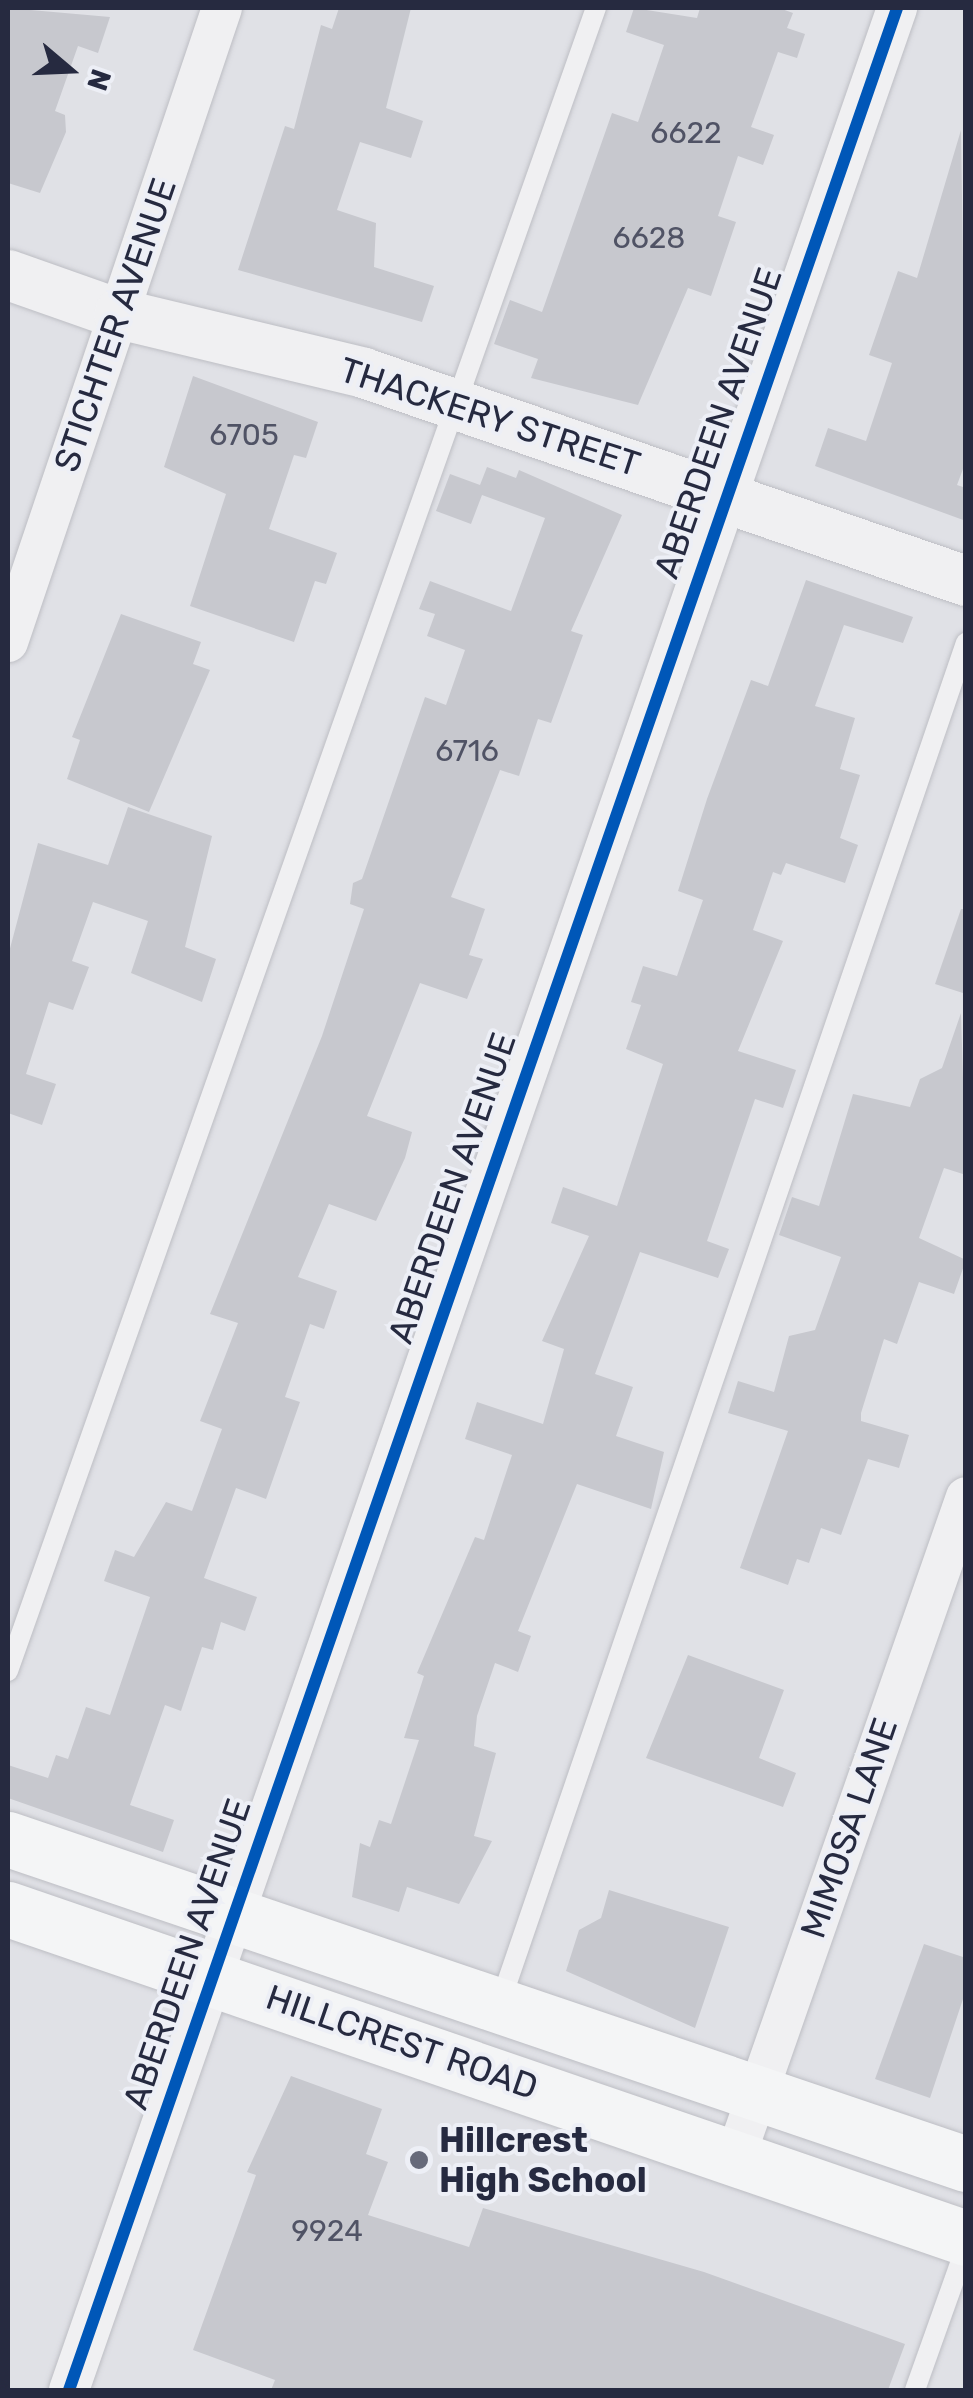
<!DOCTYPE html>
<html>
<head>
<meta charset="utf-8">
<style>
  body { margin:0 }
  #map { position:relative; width:973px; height:2398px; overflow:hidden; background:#e0e1e6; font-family:Rubik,sans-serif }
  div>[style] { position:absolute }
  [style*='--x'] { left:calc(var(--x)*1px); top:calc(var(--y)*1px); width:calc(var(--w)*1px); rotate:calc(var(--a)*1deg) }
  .building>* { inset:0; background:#c7c8ce }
  .roads { filter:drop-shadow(0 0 2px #bdbec4) drop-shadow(0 0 2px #bdbec4) }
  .service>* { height:20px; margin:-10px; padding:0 10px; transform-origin:10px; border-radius:10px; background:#f0f0f2 }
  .minor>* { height:40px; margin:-20px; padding:0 20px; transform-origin:20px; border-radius:20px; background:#f0f0f2 }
  .tertiary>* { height:50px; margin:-25px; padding:0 25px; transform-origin:25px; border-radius:25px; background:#f0f0f2 }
  .secondary>* { height:55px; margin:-27.5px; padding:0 27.5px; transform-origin:27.5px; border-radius:27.5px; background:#f4f5f6 }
  .cycleway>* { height:12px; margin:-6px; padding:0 6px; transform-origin:6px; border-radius:6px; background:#0057b8 }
  .dots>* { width:28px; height:28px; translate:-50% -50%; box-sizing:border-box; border:5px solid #edeff6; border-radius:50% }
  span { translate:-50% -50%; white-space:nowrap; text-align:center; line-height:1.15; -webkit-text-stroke:8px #edeff6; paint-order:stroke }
  .number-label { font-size:30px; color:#505365 }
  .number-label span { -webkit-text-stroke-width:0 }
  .street-label { font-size:35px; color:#262a40 }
  .poi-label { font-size:35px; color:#262a40; font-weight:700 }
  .left { translate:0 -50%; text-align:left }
  .frame { position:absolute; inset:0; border:10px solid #262a40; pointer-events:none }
  .north { position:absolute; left:20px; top:20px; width:100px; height:100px; -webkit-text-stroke:8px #edeff6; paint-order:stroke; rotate:109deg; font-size:28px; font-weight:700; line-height:40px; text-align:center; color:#262a40 }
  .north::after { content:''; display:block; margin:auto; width:35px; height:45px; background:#262a40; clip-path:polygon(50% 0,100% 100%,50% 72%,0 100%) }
</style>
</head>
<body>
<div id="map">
  <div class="building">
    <i style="clip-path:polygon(8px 8px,110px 17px,98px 53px,78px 46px,55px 111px,65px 115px,66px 132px,40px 193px,8px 183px)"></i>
    <i style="clip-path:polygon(339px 8px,411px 8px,386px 108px,423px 121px,411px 158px,360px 142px,337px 210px,376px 223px,374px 267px,434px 286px,422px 322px,238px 270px,285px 126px,294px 129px,321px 25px,332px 29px)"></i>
    <i style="clip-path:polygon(634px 8px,697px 18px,700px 8px,779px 8px,793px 13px,787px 28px,805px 34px,797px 58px,778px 52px,751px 127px,774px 135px,763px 165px,738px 156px,718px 216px,736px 222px,711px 296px,688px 288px,638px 405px,531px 378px,538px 359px,494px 344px,510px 300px,542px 312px,612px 113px,638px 122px,664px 45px,626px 32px)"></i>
    <i style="clip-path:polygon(961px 130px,966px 461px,957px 485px,966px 488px,966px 521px,815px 466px,828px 428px,866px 441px,892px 363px,869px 355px,898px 271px,917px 278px)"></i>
    <i style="clip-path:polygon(193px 376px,318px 422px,306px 458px,294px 455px,269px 529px,337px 553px,326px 584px,315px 581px,294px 642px,190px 606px,226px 494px,164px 467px)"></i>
    <i style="clip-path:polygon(487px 467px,516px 478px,519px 470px,622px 515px,571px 631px,583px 635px,551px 723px,538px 719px,519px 776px,500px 770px,451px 897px,485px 909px,469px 955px,483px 959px,467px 999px,420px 983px,367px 1116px,412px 1132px,405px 1158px,376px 1221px,329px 1204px,298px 1277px,337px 1291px,324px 1329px,310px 1324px,285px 1397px,300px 1402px,266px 1499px,236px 1488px,204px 1578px,257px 1597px,245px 1631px,221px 1622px,213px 1650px,202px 1647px,181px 1711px,165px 1705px,130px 1805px,174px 1820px,163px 1852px,8px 1798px,8px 1765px,48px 1778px,56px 1755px,68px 1759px,86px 1707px,110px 1715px,150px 1597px,104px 1581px,115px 1550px,134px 1557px,166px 1502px,192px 1511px,222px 1429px,200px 1421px,238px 1323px,210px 1314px,322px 1036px,364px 909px,350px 904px,353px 883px,362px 879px,425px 697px,446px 705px,465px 650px,427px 636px,435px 614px,419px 609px,430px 581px,511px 611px,545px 518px,482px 495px,471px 524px,436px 511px,450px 474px,480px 485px)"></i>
    <i style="clip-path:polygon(806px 580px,913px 617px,903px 643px,844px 625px,815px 706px,855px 718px,840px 769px,860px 775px,840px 838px,858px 845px,845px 883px,786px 863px,781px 875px,773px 872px,753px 930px,783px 941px,738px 1051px,796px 1070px,783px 1108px,755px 1099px,707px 1241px,729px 1249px,718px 1278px,640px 1252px,595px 1374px,633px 1387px,616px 1436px,664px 1452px,651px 1509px,577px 1484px,518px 1631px,531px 1636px,518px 1672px,495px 1663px,477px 1716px,474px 1746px,496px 1753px,474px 1836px,492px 1841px,459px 1904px,407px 1887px,399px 1912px,352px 1897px,360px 1843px,370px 1847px,379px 1820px,391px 1824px,419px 1740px,404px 1738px,424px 1676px,417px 1673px,475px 1537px,484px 1540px,512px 1455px,465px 1439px,477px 1402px,543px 1424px,564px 1349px,542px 1341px,589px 1236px,551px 1223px,563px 1187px,617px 1206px,663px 1064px,626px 1049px,641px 1005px,631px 1002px,643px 966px,677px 976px,703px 900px,678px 891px,707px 799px,751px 680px,768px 686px)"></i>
    <i style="clip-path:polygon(121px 614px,201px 642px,193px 664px,210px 670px,149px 812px,67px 779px,80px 740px,72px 737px)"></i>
    <i style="clip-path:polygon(128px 807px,212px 836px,185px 947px,216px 959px,202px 1002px,131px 973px,148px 921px,93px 902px,72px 961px,89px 967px,73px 1010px,49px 1002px,26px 1074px,56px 1084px,42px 1125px,8px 1113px,8px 956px,38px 843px,108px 865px)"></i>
    <i style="clip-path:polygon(961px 909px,966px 909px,966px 994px,935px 984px)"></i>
    <i style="clip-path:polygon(961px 1013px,966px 1175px,944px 1168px,919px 1238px,966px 1260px,954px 1294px,919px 1282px,897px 1344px,884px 1339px,861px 1413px,861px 1421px,909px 1435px,899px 1468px,868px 1459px,841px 1535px,821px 1528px,809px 1563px,797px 1559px,788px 1585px,740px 1568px,788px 1431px,728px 1413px,738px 1381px,774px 1392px,789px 1336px,815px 1330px,841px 1257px,779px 1235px,792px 1197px,819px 1206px,853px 1094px,910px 1107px,920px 1079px,942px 1068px)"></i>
    <i style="clip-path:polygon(688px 1655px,784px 1690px,759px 1758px,796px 1773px,783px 1807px,646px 1758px)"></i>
    <i style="clip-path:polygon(609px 1890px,729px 1927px,695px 2028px,566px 1971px,579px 1930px,601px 1918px)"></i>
    <i style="clip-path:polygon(924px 1944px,966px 1958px,966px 1990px,930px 2098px,875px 2079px)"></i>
    <i style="clip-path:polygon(291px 2076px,382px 2109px,366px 2154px,388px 2162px,368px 2215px,469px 2247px,483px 2208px,704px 2272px,905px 2344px,888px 2390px,271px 2390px,275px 2380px,193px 2350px,256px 2175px,247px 2172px)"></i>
  </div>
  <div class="roads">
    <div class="service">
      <i style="--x:8;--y:1671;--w:1764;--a:-70.53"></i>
      <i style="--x:500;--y:2003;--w:1438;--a:-71.09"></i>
      <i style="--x:915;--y:2390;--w:152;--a:-70.4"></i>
    </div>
    <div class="minor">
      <i style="--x:8;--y:642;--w:669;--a:-71.35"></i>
      <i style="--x:735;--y:2158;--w:700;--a:-70.74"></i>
      <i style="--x:69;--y:2390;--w:2522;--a:-70.83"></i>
    </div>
    <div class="tertiary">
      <i style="--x:8;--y:275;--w:118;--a:19.4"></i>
      <i style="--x:119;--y:314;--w:252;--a:13.5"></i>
      <i style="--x:364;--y:373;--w:637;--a:19.06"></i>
    </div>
    <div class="secondary">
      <i style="--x:8;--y:1839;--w:1012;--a:18.74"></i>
      <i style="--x:8;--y:1909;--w:1013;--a:18.95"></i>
    </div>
  </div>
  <div class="cycleway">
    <i style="--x:69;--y:2390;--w:2522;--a:-70.83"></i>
  </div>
  <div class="dots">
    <i style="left:419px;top:2160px;background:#676a7a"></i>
  </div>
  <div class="number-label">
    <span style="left:686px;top:133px">6622</span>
    <span style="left:649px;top:238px">6628</span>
    <span style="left:244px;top:435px">6705</span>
    <span style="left:467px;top:751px">6716</span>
    <span style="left:327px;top:2231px">9924</span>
  </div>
  <div class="street-label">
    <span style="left:115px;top:325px;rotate:-71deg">STICHTER AVENUE</span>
    <span style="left:490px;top:417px;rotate:18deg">THACKERY STREET</span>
    <span style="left:718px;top:423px;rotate:-71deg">ABERDEEN AVENUE</span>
    <span style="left:452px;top:1188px;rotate:-71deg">ABERDEEN AVENUE</span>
    <span style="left:849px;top:1828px;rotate:-71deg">MIMOSA LANE</span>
    <span style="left:187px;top:1954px;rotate:-71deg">ABERDEEN AVENUE</span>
    <span style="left:402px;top:2042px;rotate:19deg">HILLCREST ROAD</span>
  </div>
  <div class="poi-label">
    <span class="left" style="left:439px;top:2160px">Hillcrest<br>High School</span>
  </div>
  <div class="frame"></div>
  <div class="north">N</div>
</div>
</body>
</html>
